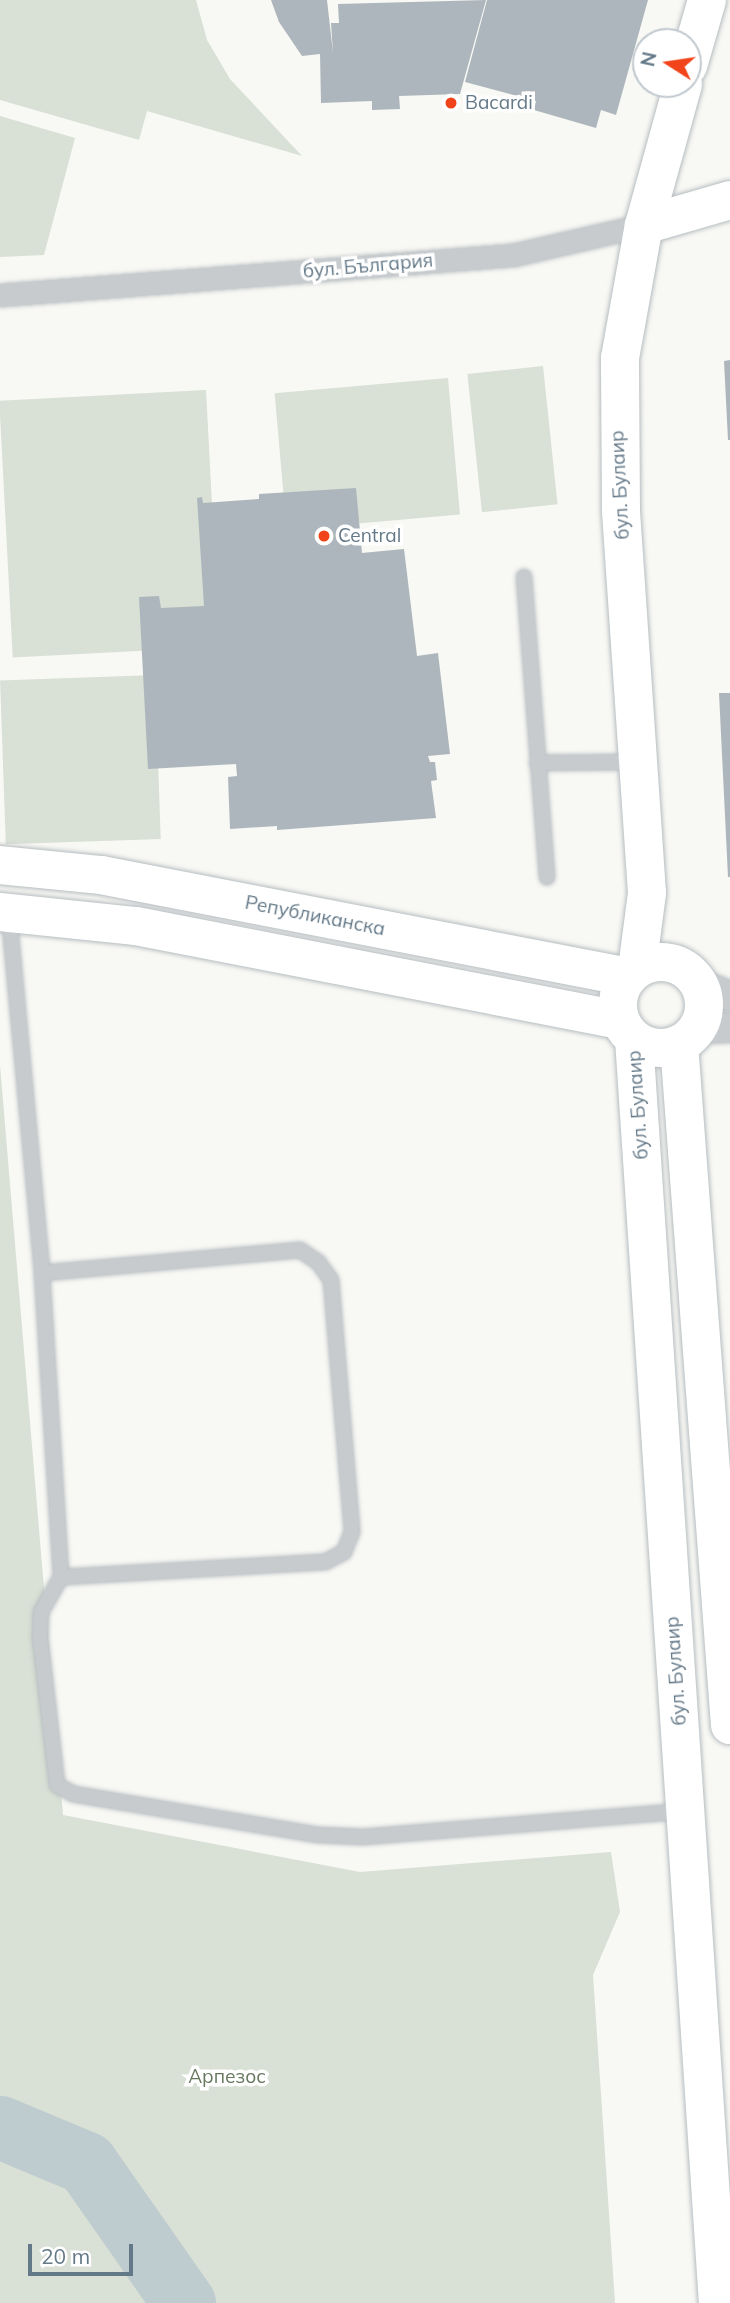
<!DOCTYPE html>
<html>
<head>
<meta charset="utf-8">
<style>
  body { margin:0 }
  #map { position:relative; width:730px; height:2303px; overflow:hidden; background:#f8f8f4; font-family:Mulish,sans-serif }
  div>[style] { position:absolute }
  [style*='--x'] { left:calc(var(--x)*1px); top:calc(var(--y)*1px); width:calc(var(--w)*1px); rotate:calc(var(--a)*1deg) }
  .green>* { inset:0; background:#d9e0d5; transform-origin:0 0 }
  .river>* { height:63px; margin:-31.5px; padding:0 31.5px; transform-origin:31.5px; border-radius:31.5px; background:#becbcf }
  .building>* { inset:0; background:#adb6bc }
  .roads { filter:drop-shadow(0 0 2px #b7bdc1) drop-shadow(0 0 2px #b7bdc1) }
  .service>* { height:14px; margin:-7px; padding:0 7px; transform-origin:7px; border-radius:7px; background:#c7cbce }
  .pedestrian>* { height:21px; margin:-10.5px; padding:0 10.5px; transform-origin:10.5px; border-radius:10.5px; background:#c7cbce }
  .minor>* { height:28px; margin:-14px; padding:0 14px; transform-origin:14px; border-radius:14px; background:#c7cbce }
  .secondary>* { height:38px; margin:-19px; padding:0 19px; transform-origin:19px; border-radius:19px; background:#fff }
  .secondary>.ring { margin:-19px; padding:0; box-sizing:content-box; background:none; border:38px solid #fff; border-radius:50% }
  .dots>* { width:19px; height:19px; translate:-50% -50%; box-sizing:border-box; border:4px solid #fff; border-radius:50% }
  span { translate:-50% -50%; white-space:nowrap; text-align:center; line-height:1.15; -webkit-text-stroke:7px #fff; paint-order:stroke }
  .poi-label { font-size:19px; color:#647988 }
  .left { translate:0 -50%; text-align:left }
  .street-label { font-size:19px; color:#647988 }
  .park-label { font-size:19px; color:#66795f }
  .north { position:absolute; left:632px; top:28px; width:70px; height:70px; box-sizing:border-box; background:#fff; border:2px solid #c1c9cf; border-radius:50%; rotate:282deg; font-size:19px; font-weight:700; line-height:28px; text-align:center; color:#647988 }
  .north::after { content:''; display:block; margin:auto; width:24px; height:32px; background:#f2441a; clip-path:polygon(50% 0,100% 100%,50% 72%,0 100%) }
  .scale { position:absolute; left:28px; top:2244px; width:105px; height:32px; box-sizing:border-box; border:4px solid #647988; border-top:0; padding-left:9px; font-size:21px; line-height:24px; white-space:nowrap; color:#647988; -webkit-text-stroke:5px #fff; paint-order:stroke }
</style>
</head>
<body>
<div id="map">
  <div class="green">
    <i style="clip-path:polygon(0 0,196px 0,207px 40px,230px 79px,302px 156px,147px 111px,139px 140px,0 100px)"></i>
    <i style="clip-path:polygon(0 116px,75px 138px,44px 255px,0 257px)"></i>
    <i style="left:543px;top:366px;width:139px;height:76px;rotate:84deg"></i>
    <i style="left:448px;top:378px;width:137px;height:174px;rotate:85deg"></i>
    <i style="left:206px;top:390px;width:257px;height:207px;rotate:87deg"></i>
    <i style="left:155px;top:675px;width:164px;height:155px;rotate:88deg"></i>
    <i style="clip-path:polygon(0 1065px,63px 1815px,360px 1872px,611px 1852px,620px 1912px,593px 1975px,615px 2303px,0 2303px)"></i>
  </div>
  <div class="river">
    <i style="--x:0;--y:2127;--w:93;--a:22.7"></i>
    <i style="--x:86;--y:2163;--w:171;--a:55"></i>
  </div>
  <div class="building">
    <i style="clip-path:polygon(271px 0,327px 0,333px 53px,331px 23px,339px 23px,338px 4px,486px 0,460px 94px,399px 96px,400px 109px,372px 110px,372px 101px,321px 103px,320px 54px,302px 56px,279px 22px)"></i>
    <i style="clip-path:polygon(487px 0,648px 0,616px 115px,601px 110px,596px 128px,534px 110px,536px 101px,465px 82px)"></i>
    <i style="clip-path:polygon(730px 360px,730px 440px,728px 440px,724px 361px)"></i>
    <i style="clip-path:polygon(356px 488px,362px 553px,404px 549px,417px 656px,438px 653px,450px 754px,428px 756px,430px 762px,435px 762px,437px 780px,431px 781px,436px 818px,277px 830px,277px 826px,230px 829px,228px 777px,237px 776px,236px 764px,148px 769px,139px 597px,159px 596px,161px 608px,204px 606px,197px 498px,202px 497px,203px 503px,259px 499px,259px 494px)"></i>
    <i style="clip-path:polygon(719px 693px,730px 693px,730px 877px,728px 877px)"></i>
  </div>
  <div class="roads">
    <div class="service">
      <i style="--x:524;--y:577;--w:301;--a:85.6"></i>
      <i style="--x:537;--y:763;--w:100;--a:-0.6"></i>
      <i style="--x:9;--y:915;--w:360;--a:84.7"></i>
      <i style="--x:42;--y:1273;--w:305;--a:86.4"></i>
      <i style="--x:61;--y:1577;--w:40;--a:119.7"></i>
      <i style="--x:41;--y:1612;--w:25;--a:92"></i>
      <i style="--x:40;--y:1637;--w:149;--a:83.4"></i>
      <i style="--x:57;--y:1785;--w:18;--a:29"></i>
      <i style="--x:73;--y:1794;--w:249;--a:9.5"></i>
      <i style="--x:319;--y:1835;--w:44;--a:2.6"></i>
      <i style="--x:363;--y:1837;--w:322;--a:-4.6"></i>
      <i style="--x:42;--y:1273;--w:259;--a:-5.1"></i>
      <i style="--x:300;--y:1250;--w:22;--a:34"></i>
      <i style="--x:318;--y:1262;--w:22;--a:54"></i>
      <i style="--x:331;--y:1280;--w:253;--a:85.2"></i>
      <i style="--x:352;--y:1532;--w:22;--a:112"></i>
      <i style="--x:344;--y:1552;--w:21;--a:152"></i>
      <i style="--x:325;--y:1562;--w:264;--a:176.7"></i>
    </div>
    <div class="pedestrian">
      <i style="--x:0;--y:295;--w:515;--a:-4.46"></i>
      <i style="--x:513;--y:255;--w:134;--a:-12.9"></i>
    </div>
    <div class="minor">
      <i style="--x:699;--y:983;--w:34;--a:23"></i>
      <i style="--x:697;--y:1029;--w:33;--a:-2"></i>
    </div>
    <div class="secondary">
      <i style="--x:688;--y:66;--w:69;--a:-73.9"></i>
      <i style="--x:644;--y:225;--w:90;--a:-16.2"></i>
      <i style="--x:0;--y:865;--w:101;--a:5.7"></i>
      <i style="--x:101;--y:875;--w:537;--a:10.95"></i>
      <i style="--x:0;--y:912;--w:137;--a:5.9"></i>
      <i style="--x:136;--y:926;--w:493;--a:11"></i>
      <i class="ring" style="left:618px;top:962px;width:48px;height:48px"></i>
      <i style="--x:637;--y:969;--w:77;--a:-82.5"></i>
      <i style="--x:647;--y:893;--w:384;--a:-93.9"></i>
      <i style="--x:621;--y:510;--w:152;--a:-90.4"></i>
      <i style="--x:620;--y:358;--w:135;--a:-79.8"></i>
      <i style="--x:644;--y:225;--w:146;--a:-74.5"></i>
      <i style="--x:634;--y:1039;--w:1267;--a:86.2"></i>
      <i style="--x:679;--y:1044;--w:683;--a:85.72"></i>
    </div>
  </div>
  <div class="dots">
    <i style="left:451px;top:103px;background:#f2441a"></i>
    <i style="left:324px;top:536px;background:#f2441a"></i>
  </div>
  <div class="poi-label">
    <span class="left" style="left:465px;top:103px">Bacardi</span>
    <span class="left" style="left:338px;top:536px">Central</span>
  </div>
  <div class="street-label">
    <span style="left:368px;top:266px;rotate:-5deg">бул. България</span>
    <span style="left:620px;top:485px;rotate:-93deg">бул. Булаир</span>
    <span style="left:315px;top:916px;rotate:11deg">Републиканска</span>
    <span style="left:638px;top:1105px;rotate:-94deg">бул. Булаир</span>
    <span style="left:676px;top:1671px;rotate:-94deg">бул. Булаир</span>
  </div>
  <div class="park-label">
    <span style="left:227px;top:2077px">Арпезос</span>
  </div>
  <div class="north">N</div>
  <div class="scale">20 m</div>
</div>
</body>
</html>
